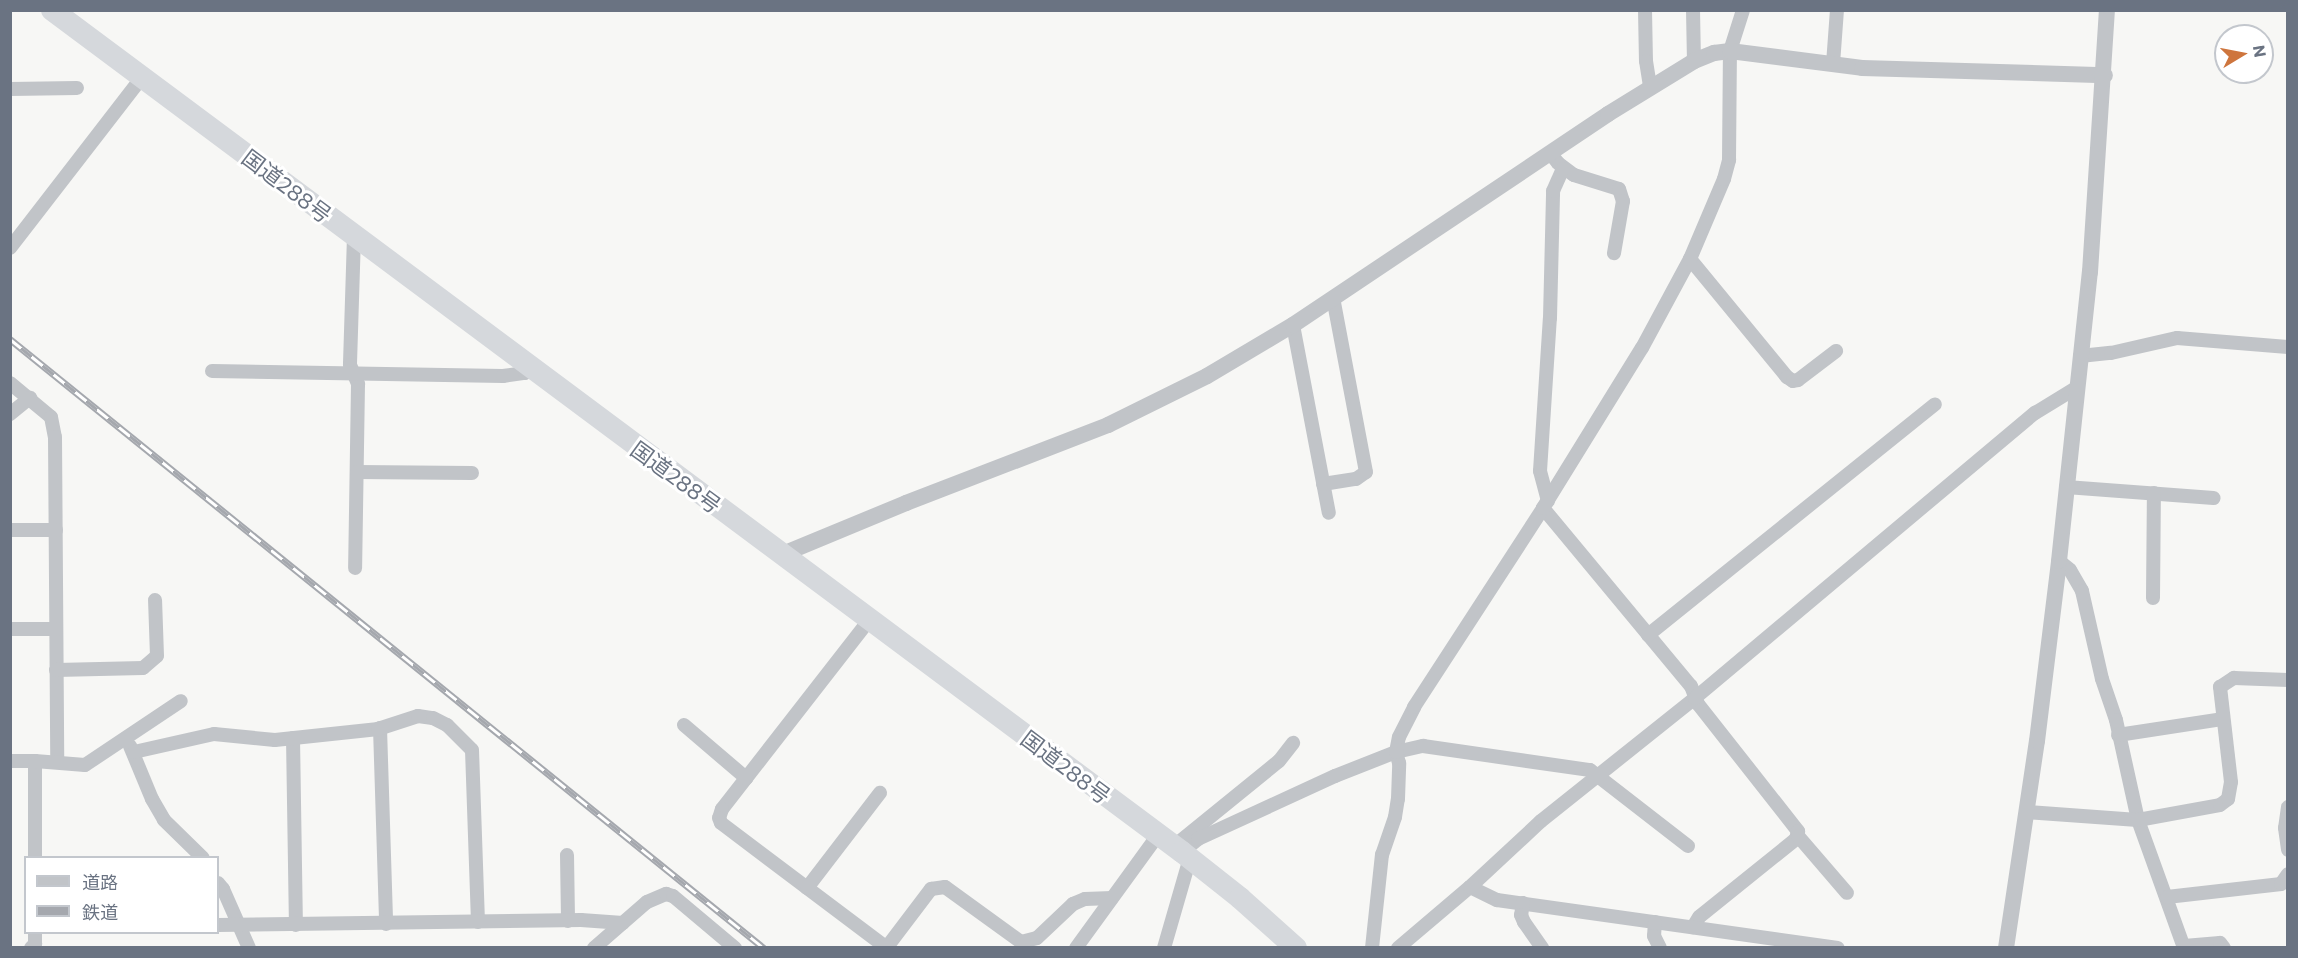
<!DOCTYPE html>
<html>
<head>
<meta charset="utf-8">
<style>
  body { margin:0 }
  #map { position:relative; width:2298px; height:958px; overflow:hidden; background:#f7f7f5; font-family:Commissioner,"Noto Sans JP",sans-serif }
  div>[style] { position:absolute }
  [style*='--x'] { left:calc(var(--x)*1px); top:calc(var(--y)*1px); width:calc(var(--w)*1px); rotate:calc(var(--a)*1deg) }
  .minor>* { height:14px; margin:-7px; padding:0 7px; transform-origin:7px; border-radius:7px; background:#c1c4c8 }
  .tertiary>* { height:16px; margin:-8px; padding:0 8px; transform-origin:8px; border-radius:8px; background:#c1c4c8 }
  .trunk>* { height:22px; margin:-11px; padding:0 11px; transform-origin:11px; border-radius:11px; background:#d5d8dc }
  .rail>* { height:7px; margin-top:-3.5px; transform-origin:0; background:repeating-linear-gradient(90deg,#fff 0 14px,#a5a8ae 0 28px); box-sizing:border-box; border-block:2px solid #a5a8ae }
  span { translate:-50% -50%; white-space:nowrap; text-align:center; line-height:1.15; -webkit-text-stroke:6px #fff; paint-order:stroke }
  .street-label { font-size:22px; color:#6a7382 }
  .frame { position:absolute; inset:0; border:12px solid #6a7382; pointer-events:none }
  .legend { position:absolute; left:24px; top:856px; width:195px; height:78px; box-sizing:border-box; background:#fff; border:2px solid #c3c7cd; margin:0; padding:8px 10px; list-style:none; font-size:18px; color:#6a7382 }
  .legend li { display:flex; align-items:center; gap:12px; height:30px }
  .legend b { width:30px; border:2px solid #c3c7cd }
  .north { position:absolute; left:2214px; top:24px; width:60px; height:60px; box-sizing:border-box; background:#fff; border:2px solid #c3c7cd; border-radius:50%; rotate:80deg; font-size:16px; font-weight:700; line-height:24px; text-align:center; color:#6a7382 }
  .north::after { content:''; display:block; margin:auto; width:21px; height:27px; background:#ce753d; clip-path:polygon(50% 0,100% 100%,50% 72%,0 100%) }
</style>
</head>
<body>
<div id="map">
  <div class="minor">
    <i style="--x:1645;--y:10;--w:51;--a:88.9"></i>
    <i style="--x:1646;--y:61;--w:26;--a:81"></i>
    <i style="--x:1693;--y:10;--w:51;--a:88.9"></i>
    <i style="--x:1833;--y:64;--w:54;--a:-85.8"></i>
    <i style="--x:10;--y:89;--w:67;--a:-0.9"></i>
    <i style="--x:1550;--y:153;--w:13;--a:51"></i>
    <i style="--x:1558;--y:163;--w:20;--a:37"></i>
    <i style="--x:1574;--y:175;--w:47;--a:17.3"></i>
    <i style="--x:1619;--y:189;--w:13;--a:72"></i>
    <i style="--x:1623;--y:201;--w:53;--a:99.8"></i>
    <i style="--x:354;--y:236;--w:129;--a:91.8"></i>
    <i style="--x:350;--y:365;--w:21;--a:67"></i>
    <i style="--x:358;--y:384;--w:184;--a:90.9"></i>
    <i style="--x:10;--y:248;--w:216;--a:-52.3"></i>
    <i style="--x:1690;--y:259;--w:153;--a:50.6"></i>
    <i style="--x:1787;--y:377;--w:7;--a:34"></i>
    <i style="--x:1793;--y:381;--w:5;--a:-11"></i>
    <i style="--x:1798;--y:380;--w:48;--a:-37.3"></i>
    <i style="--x:1293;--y:325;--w:191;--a:79.2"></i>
    <i style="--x:2080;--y:356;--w:31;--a:-6"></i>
    <i style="--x:2111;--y:353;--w:68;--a:-12.8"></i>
    <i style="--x:2177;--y:338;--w:111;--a:4.6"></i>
    <i style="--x:212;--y:371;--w:291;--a:1"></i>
    <i style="--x:503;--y:376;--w:22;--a:-8"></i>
    <i style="--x:525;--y:373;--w:8;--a:-30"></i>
    <i style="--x:10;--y:383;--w:53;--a:39.7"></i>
    <i style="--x:51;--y:417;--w:20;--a:79"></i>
    <i style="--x:55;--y:437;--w:325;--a:89.6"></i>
    <i style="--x:10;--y:414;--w:26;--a:-39"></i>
    <i style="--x:357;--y:472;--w:115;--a:0.5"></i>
    <i style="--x:1323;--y:484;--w:33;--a:-9"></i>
    <i style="--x:1356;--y:479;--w:12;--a:-35"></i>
    <i style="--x:1366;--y:472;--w:177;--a:-100.7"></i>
    <i style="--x:2066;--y:487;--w:148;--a:4.3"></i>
    <i style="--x:1548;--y:501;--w:31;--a:-105"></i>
    <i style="--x:1540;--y:471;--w:153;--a:-86.3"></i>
    <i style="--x:1550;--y:318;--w:127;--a:-88.6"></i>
    <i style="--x:1553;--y:191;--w:24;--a:-66"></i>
    <i style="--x:1543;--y:508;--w:231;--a:50.3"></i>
    <i style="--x:1691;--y:686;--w:19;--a:69"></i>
    <i style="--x:1698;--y:704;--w:162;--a:51.8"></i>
    <i style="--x:1798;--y:831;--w:8;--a:104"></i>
    <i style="--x:1796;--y:839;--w:124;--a:141.2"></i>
    <i style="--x:1699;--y:917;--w:12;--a:121"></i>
    <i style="--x:10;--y:530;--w:46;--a:0"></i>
    <i style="--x:2059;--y:561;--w:14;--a:39"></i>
    <i style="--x:2070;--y:570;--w:24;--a:60"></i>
    <i style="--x:2082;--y:591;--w:90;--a:77.2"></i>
    <i style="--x:2102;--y:679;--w:43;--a:71.1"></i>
    <i style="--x:2116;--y:720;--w:102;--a:77.6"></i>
    <i style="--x:2138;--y:820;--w:136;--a:70.2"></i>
    <i style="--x:2153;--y:598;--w:105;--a:-89.5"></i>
    <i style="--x:870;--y:619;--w:241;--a:127.9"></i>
    <i style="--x:722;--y:809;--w:9;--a:108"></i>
    <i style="--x:719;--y:818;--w:5;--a:68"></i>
    <i style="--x:721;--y:823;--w:208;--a:37"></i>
    <i style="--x:10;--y:629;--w:46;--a:0"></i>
    <i style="--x:1648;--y:635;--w:368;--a:-38.8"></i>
    <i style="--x:56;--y:670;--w:87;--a:-1.3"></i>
    <i style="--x:143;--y:668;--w:18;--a:-41"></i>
    <i style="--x:157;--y:656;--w:56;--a:-92"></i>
    <i style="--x:684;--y:725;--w:82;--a:40.5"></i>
    <i style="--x:380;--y:728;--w:196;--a:88.2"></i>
    <i style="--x:2118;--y:735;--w:105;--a:-8.7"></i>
    <i style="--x:293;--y:738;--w:187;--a:89.1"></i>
    <i style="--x:130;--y:746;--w:57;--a:67.5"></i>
    <i style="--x:152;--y:799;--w:24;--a:60"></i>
    <i style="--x:164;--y:820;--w:54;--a:44.3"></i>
    <i style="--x:134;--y:752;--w:82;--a:-12.7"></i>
    <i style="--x:214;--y:734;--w:61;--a:5.6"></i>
    <i style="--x:275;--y:740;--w:104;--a:-6.1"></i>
    <i style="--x:378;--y:729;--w:42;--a:-18"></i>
    <i style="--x:418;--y:716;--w:15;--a:8"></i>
    <i style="--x:433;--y:718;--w:16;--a:27"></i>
    <i style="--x:447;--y:725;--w:35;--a:45"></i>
    <i style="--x:472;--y:750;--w:172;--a:88"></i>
    <i style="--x:10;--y:761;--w:25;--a:0"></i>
    <i style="--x:35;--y:761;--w:97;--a:90"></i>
    <i style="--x:35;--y:761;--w:50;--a:4.6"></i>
    <i style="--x:85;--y:765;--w:115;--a:-33.7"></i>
    <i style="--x:2288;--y:807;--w:21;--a:98"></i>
    <i style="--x:2285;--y:828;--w:22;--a:82"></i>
    <i style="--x:2027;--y:812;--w:111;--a:4.1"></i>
    <i style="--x:2138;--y:820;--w:83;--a:-10.4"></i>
    <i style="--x:2220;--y:805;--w:10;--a:-37"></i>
    <i style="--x:2228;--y:799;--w:17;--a:-80"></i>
    <i style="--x:2231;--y:782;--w:96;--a:-96.6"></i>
    <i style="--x:2220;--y:687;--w:17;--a:-33"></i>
    <i style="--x:2234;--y:678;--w:54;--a:2.1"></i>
    <i style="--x:1798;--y:836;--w:75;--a:49.3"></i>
    <i style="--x:1178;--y:843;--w:130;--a:-39.1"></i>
    <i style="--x:1279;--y:761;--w:23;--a:-52"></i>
    <i style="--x:1182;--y:852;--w:21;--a:-39"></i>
    <i style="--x:1198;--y:839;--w:151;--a:-24.7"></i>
    <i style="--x:1335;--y:776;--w:66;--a:-21.5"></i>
    <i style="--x:1396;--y:752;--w:28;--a:-13"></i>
    <i style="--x:1423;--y:746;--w:169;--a:8.2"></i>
    <i style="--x:1590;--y:770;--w:124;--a:37.8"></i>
    <i style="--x:567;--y:855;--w:66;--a:89.1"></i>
    <i style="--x:218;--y:883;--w:8;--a:50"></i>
    <i style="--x:223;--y:889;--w:64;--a:66.2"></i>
    <i style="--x:1470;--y:887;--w:30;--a:26"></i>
    <i style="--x:1497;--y:900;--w:344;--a:8"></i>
    <i style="--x:807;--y:888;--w:120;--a:-52.5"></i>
    <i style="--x:2167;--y:897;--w:115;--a:-6.5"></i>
    <i style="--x:2281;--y:884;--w:12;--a:-55"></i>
    <i style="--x:1523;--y:903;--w:12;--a:99"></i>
    <i style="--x:1521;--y:915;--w:8;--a:67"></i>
    <i style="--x:1524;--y:922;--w:32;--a:55"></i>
    <i style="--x:1655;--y:922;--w:14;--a:94"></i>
    <i style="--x:1654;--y:936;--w:13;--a:63"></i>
    <i style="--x:218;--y:925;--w:363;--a:-0.8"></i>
    <i style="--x:581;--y:920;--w:42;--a:4.1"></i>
    <i style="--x:2184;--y:946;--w:36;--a:-5"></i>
    <i style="--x:2220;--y:943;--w:6;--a:51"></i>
    <i style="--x:887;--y:947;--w:73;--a:-52.8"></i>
    <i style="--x:931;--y:889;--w:14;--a:-8"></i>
    <i style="--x:945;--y:887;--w:94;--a:35.9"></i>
    <i style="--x:1021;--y:942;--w:16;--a:-14"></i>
    <i style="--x:1037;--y:938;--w:50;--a:-43.4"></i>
    <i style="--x:1073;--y:904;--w:13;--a:-23"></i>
    <i style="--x:1085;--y:899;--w:27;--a:-2"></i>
    <i style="--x:31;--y:948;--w:6;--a:-45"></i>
    <i style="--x:35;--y:944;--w:12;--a:-90"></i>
    <i style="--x:594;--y:948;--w:70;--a:-41"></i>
    <i style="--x:647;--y:902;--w:21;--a:-23"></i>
    <i style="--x:666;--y:894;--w:7;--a:16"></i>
    <i style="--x:673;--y:896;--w:81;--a:40"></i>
    <i style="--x:1076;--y:948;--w:140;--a:-54"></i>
    <i style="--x:1164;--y:948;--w:94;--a:-73.9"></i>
    <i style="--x:1372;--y:948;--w:94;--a:-83.9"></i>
    <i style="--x:1382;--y:855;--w:40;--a:-71.1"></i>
    <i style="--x:1395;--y:817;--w:18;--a:-81"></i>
    <i style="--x:1398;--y:799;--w:36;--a:-88"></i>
    <i style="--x:1399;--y:763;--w:11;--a:-105"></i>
    <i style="--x:1396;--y:752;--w:15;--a:-79"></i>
    <i style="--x:1399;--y:737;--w:34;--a:-63"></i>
    <i style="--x:1414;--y:707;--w:237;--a:-57"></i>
    <i style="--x:1543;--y:508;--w:188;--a:-58.3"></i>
    <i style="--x:1642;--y:348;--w:101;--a:-61.7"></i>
    <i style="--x:1690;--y:259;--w:87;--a:-67"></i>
    <i style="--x:1724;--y:179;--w:20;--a:-75"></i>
    <i style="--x:1729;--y:160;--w:109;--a:-89.5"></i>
    <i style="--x:1730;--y:51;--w:43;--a:-72.4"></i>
    <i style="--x:1398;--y:948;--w:94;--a:-40.3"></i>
    <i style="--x:1470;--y:887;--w:97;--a:-42.9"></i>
    <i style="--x:1541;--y:821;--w:197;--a:-38.6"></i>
    <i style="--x:1695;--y:698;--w:444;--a:-40"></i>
    <i style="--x:2035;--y:413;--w:48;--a:-31.4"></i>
  </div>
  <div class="tertiary">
    <i style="--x:783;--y:554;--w:133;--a:-22.5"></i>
    <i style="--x:906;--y:503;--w:217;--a:-21.1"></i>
    <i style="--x:1108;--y:425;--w:110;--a:-26.3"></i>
    <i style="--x:1207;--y:376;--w:100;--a:-30.7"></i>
    <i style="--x:1293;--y:325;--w:379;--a:-33.8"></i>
    <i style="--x:1608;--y:114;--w:101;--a:-31.6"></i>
    <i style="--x:1694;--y:61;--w:22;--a:-22"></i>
    <i style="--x:1714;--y:53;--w:16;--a:-7"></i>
    <i style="--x:1730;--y:51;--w:133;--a:7.3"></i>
    <i style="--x:1862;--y:68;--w:243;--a:1.7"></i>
    <i style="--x:2006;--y:948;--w:209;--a:-81.5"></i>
    <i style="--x:2037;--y:741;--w:181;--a:-83"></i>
    <i style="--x:2059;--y:561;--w:291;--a:-83.9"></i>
    <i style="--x:2090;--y:272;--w:263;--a:-86.3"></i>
  </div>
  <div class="trunk">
    <i style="--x:52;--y:10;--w:1409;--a:36.69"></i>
    <i style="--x:1182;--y:852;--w:74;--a:38.4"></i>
    <i style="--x:1240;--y:898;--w:75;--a:41.8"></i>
  </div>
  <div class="rail">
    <i style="--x:10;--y:339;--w:969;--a:38.93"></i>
  </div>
  <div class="street-label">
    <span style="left:287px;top:186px;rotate:37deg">国道288号</span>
    <span style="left:676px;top:477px;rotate:36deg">国道288号</span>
    <span style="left:1066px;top:767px;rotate:37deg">国道288号</span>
  </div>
  <div class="frame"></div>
  <ul class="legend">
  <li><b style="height:8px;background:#c1c4c8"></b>道路</li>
  <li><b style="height:8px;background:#a5a8ae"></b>鉄道</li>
  </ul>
  <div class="north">N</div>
</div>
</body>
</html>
